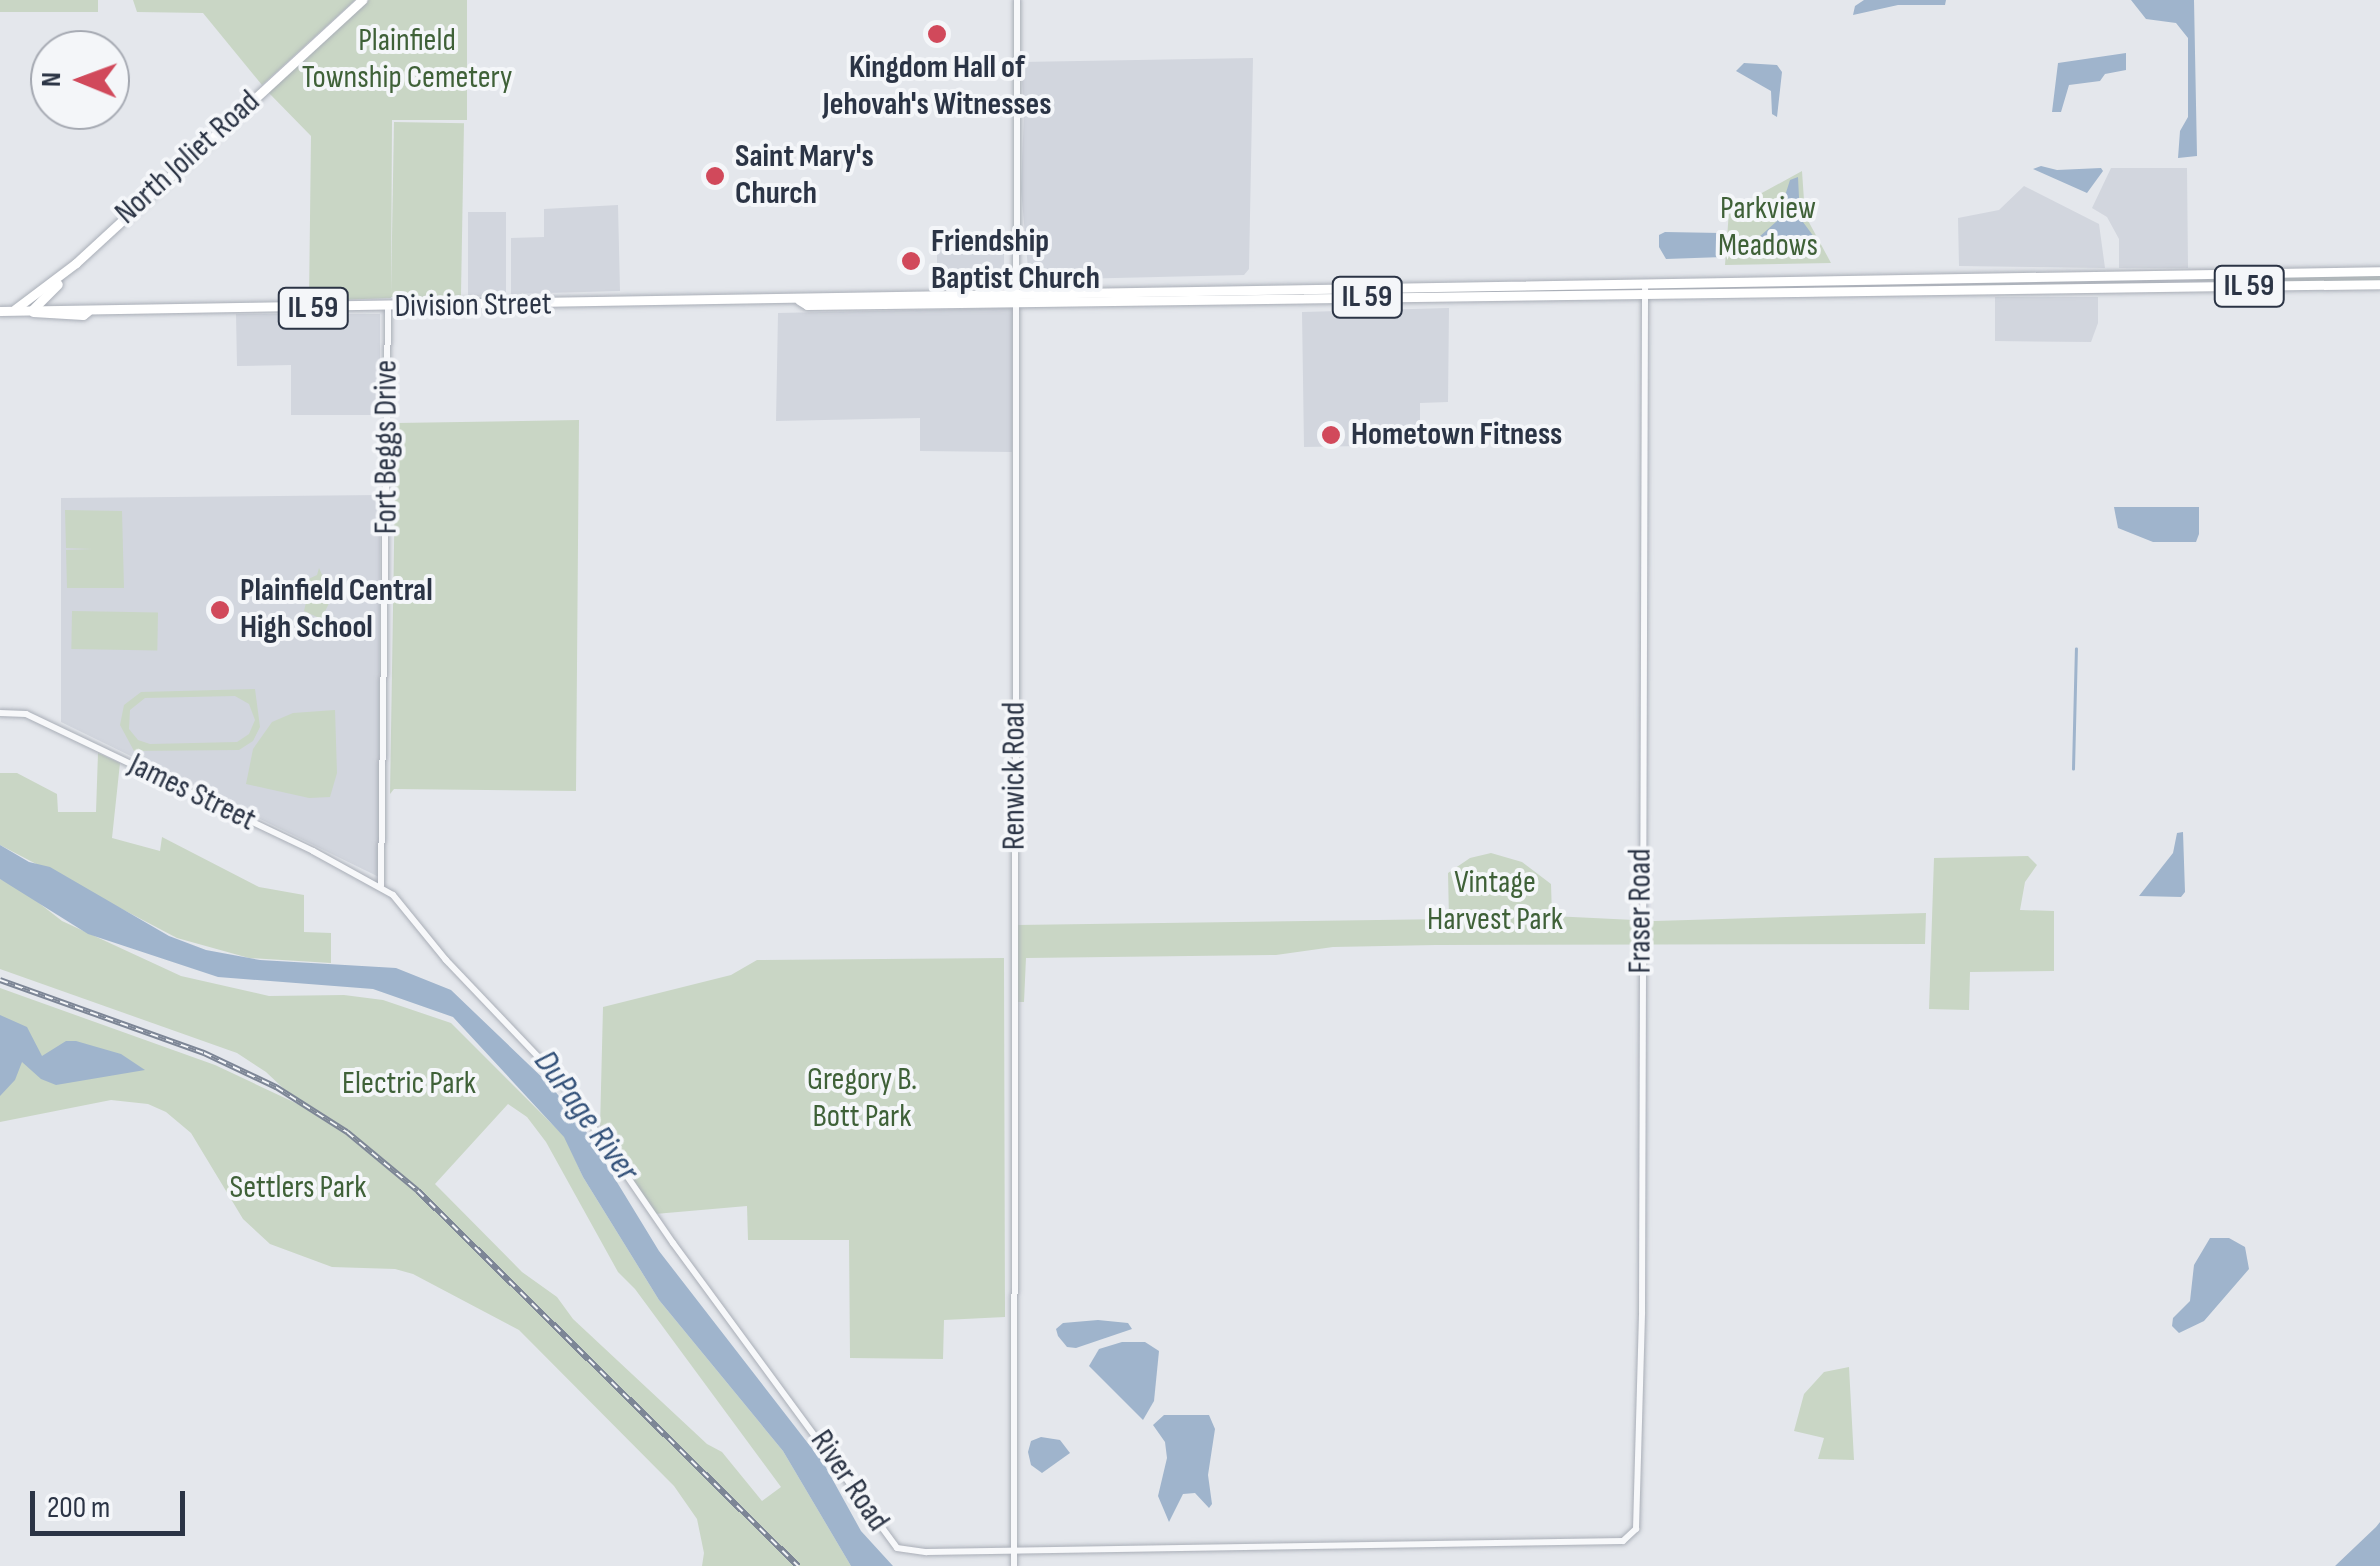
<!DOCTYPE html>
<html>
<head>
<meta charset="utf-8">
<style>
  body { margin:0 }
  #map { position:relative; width:2380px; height:1566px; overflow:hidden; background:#e4e7ec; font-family:"Sofia Sans Condensed",sans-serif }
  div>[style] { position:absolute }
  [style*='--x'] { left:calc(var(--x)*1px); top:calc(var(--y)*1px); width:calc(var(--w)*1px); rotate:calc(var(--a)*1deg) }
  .built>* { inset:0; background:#d2d6de; transform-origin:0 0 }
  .green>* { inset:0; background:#c9d6c5; transform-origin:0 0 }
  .water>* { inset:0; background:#9fb4cc }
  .stream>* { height:2.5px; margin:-1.25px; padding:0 1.25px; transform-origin:1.25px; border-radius:1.25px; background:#9fb4cc }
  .roads { filter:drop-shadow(0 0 2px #a9aeb7) drop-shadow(0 0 2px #a9aeb7) }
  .minor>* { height:6px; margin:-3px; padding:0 3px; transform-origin:3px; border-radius:3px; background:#f7f8fa }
  .major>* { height:9px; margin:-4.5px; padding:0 4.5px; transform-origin:4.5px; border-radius:4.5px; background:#fff }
  .rail>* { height:6px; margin-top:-3px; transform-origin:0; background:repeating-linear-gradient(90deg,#f4f6f9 0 8px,#7d8696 0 16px); box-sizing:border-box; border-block:2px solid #7d8696 }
  .dots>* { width:28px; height:28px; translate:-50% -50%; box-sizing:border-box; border:5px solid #f4f6f9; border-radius:50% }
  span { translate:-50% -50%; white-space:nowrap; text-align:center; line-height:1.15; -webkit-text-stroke:8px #f4f6f9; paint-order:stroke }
  .shield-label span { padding:2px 8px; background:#f4f6f9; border:2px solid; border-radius:8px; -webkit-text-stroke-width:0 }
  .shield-label { font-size:30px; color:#2b3445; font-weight:700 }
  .park-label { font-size:32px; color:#3f6138 }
  .poi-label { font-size:32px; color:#2b3445; font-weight:700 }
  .left { translate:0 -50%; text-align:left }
  .street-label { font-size:32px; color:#2b3445 }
  .water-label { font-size:35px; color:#34527a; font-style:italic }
  .north { position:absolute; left:30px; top:30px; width:100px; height:100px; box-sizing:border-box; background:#f4f6f9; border:2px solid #a4a8b1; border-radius:50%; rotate:271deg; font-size:28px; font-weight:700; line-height:40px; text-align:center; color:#2b3445 }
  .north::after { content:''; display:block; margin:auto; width:35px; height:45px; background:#d1495b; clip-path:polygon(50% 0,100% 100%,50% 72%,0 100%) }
  .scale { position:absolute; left:30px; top:1491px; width:155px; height:45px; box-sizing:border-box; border:5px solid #2b3445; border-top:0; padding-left:12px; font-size:30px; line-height:35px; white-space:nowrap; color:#2b3445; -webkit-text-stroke:8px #f4f6f9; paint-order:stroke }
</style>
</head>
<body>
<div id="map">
  <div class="built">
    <i style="clip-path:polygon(1253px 58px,1249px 269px,1244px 275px,1029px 280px,1021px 189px,1024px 113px,1021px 62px)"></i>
    <i style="clip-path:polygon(2111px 168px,2187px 168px,2188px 268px,2119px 268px,2119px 239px,2107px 217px,2092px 208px)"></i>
    <i style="clip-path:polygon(2024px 186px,2099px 224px,2105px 268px,1959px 266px,1958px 218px,1999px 210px)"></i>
    <i style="clip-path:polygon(618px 205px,620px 291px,511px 294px,511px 238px,544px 237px,544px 209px)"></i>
    <i style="left:506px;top:212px;width:84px;height:38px;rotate:90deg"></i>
    <i style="left:1004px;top:247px;width:35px;height:67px;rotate:90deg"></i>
    <i style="clip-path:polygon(1995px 297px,2098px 297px,2098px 323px,2091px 342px,1995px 341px)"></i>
    <i style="clip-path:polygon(1013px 308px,1012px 452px,920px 451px,920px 418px,776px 421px,778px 313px)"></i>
    <i style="clip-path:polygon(1449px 308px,1448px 402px,1420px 403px,1420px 445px,1304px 447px,1302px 312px)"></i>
    <i style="clip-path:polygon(236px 314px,380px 314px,380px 415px,291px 415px,291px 365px,237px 366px)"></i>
    <i style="clip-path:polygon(380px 495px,379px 877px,61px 722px,61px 498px)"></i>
  </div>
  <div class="green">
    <i style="left:0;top:0;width:98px;height:12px"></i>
    <i style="clip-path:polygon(133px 0,355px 0,262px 85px,203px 13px,137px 12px)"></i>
    <i style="clip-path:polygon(369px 0,467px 0,467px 120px,392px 120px,391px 298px,309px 301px,311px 136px,268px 92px)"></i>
    <i style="left:394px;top:122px;width:70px;height:175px;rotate:1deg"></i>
    <i style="clip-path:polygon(1802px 171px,1805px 215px,1831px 263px,1725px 265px,1729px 211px)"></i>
    <i style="clip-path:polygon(2380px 275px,2380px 281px,2189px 281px,2227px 278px)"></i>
    <i style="clip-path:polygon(579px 420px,576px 791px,394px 789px,390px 794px,396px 423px)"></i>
    <i style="clip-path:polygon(65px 510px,122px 511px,124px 588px,67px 588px,66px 550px,92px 549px,66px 548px)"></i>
    <i style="clip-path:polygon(319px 568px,332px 597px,319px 624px,317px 617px,304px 611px,308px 594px,304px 581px,317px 575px)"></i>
    <i style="left:72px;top:611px;width:86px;height:38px;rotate:1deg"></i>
    <i style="clip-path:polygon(evenodd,255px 689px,260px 727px,253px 741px,239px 750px,134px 751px,120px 725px,124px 705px,141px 692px,255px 689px,235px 696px,249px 704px,255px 720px,249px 734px,237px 742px,150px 744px,138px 740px,129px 729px,130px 710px,145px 698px,235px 696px)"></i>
    <i style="clip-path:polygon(335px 710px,337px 773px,330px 797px,309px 798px,246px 784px,253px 749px,272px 722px,293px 713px)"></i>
    <i style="clip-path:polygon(98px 753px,120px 763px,112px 838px,160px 851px,162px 837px,259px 887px,304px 895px,304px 932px,331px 933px,331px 963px,249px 958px,177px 938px,0 845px,0 773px,17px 773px,57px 794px,58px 812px,96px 812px)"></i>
    <i style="clip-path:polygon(1491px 853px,1522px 862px,1551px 884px,1552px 916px,1655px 921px,1926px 913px,1925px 944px,1436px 945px,1333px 947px,1276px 955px,1026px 958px,1024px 1002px,1013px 1002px,1013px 925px,1449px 919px,1448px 873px,1470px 858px)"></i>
    <i style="clip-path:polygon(2028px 856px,2037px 865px,2025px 882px,2020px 910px,2054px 911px,2054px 971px,1970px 972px,1969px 1010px,1929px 1009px,1934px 858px)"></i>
    <i style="clip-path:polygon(evenodd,0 879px,21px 889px,62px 921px,181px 976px,269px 996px,344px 995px,383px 1000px,451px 1023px,565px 1137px,583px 1177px,659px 1300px,783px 1451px,851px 1566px,702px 1566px,704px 1553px,697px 1519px,674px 1486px,519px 1330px,413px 1274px,395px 1269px,332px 1267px,270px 1244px,243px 1219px,191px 1133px,166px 1112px,148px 1104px,111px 1100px,0 1122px,0 988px,215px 1065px,302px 1106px,266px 1072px,237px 1053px,0 969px,0 879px,508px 1104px,527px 1117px,546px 1142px,618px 1272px,635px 1289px,781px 1487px,762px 1501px,722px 1452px,707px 1444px,573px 1319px,557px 1297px,522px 1272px,435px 1184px,508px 1104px)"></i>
    <i style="clip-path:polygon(1004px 958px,1005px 1317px,944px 1320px,943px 1359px,850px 1358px,849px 1240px,748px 1240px,747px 1206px,655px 1214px,600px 1129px,603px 1007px,731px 975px,757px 960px)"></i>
    <i style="clip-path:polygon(1849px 1367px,1854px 1460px,1818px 1459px,1824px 1438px,1794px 1431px,1804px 1394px,1824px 1372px)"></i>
  </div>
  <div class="water">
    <i style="clip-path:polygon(1864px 0,1946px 0,1945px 5px,1898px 5px,1853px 15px,1855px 6px)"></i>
    <i style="clip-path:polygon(2131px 0,2194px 0,2197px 156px,2178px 158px,2180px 131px,2188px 117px,2188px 38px,2176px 23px,2146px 19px)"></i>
    <i style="clip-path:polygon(2126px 53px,2126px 70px,2105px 74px,2100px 81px,2069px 85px,2061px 112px,2052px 112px,2058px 63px)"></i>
    <i style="clip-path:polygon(1744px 63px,1777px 65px,1782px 72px,1777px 117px,1772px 114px,1771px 91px,1736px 71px)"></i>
    <i style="clip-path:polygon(2041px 166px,2057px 170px,2101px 168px,2103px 171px,2087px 193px,2033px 169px)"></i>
    <i style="clip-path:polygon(1798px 177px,1800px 218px,1817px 241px,1815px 251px,1740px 254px,1777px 221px,1790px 180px)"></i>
    <i style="clip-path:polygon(1665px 232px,1721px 233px,1723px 257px,1666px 259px,1659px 247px,1659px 235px)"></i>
    <i style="clip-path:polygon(2114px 507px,2199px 507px,2199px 534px,2196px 542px,2153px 542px,2118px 528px)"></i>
    <i style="clip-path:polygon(2183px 832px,2185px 892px,2181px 897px,2139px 896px,2173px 853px,2177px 833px)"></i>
    <i style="clip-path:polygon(0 845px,29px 862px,50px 867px,169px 936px,206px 950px,260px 960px,396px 968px,451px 990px,548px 1083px,579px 1120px,659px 1251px,824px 1464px,861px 1531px,893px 1566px,851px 1566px,783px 1451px,659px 1300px,583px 1177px,564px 1137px,453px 1017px,373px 989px,218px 977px,88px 934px,0 879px)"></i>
    <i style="clip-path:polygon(0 1015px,27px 1027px,42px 1056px,66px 1041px,76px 1041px,121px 1054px,145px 1070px,56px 1085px,41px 1079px,22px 1062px,15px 1080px,0 1096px)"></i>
    <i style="clip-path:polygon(2210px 1238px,2229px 1238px,2245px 1247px,2249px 1269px,2204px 1321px,2179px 1333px,2172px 1326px,2173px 1318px,2190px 1301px,2194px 1265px)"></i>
    <i style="clip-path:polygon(1098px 1320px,1128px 1323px,1132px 1329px,1076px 1348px,1067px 1347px,1058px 1336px,1056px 1329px,1063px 1323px)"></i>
    <i style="clip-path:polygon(1122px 1342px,1145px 1342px,1159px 1351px,1154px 1401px,1143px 1420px,1089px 1366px,1099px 1349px)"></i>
    <i style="clip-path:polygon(1164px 1415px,1209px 1415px,1215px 1429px,1208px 1475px,1212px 1504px,1209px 1508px,1195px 1493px,1183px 1494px,1169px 1522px,1158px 1496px,1167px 1458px,1165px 1442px,1153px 1425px)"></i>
    <i style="clip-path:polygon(1041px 1437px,1060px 1440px,1070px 1453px,1042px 1473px,1031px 1465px,1028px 1452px,1031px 1441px)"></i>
    <i style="clip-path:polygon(2380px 1522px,2380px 1566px,2335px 1566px,2376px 1527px)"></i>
  </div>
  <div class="stream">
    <i style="--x:2073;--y:769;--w:120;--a:-88.6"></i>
  </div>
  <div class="roads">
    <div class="minor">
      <i style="--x:0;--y:713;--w:26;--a:2"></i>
      <i style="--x:26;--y:714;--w:318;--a:25.5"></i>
      <i style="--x:313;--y:851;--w:91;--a:28.8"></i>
      <i style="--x:393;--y:895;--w:84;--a:50.8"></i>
      <i style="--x:446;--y:960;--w:170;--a:46.4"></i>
      <i style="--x:563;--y:1083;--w:194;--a:55.5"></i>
      <i style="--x:673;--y:1243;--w:378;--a:53.7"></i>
      <i style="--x:897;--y:1548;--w:30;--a:8"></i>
      <i style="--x:927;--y:1552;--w:696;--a:-0.91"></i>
      <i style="--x:1623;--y:1541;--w:18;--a:-43"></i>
      <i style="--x:1636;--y:1529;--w:217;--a:-88.4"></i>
      <i style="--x:1642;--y:1312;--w:1029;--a:-89.83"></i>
      <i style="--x:381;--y:886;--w:579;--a:-89.31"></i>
      <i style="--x:1014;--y:1566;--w:1566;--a:-89.89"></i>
    </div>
    <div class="major">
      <i style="--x:799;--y:300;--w:9;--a:32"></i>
      <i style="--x:807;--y:305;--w:1573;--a:-0.76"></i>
      <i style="--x:15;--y:309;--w:76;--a:-37"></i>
      <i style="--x:76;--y:263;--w:389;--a:-42.6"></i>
      <i style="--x:33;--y:309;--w:35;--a:-45"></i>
      <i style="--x:0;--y:311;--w:2380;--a:-0.96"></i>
      <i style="--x:33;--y:312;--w:50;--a:3.4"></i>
      <i style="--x:83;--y:315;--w:6;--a:-39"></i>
    </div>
  </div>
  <div class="rail">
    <i style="--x:0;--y:980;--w:217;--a:19.7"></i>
    <i style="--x:204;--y:1053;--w:80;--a:25.3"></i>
    <i style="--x:276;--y:1087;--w:84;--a:32.4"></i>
    <i style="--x:347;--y:1132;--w:92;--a:39.7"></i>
    <i style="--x:418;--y:1191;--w:534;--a:44.62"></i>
  </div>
  <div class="dots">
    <i style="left:937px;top:34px;background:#d1495b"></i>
    <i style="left:715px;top:176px;background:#d1495b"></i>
    <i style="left:911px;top:261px;background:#d1495b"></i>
    <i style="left:1331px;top:435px;background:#d1495b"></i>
    <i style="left:220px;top:610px;background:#d1495b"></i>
  </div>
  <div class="shield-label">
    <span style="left:2249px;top:286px">IL 59</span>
    <span style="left:1367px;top:297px">IL 59</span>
    <span style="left:313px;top:308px">IL 59</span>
  </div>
  <div class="park-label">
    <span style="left:407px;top:60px">Plainfield<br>Township Cemetery</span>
    <span style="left:1768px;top:228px">Parkview<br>Meadows</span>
    <span style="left:1495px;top:902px">Vintage<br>Harvest Park</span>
    <span style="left:862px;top:1099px">Gregory B.<br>Bott Park</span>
    <span style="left:409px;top:1084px">Electric Park</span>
    <span style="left:298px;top:1188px">Settlers Park</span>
  </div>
  <div class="poi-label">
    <span style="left:937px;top:87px">Kingdom Hall of<br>Jehovah's Witnesses</span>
    <span class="left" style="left:735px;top:176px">Saint Mary's<br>Church</span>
    <span class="left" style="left:931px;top:261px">Friendship<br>Baptist Church</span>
    <span class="left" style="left:1351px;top:435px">Hometown Fitness</span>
    <span class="left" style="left:240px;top:610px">Plainfield Central<br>High School</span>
  </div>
  <div class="street-label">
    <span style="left:188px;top:158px;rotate:-42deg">North Joliet Road</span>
    <span style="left:473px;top:306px;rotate:-1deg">Division Street</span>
    <span style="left:387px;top:447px;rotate:-90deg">Fort Beggs Drive</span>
    <span style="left:1015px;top:776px;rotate:-90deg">Renwick Road</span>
    <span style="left:192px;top:793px;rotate:26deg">James Street</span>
    <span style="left:1641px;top:911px;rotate:-90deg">Fraser Road</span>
    <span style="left:849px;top:1481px;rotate:56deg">River Road</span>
  </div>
  <div class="water-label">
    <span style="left:586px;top:1116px;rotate:54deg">DuPage River</span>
  </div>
  <div class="north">N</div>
  <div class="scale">200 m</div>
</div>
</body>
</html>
